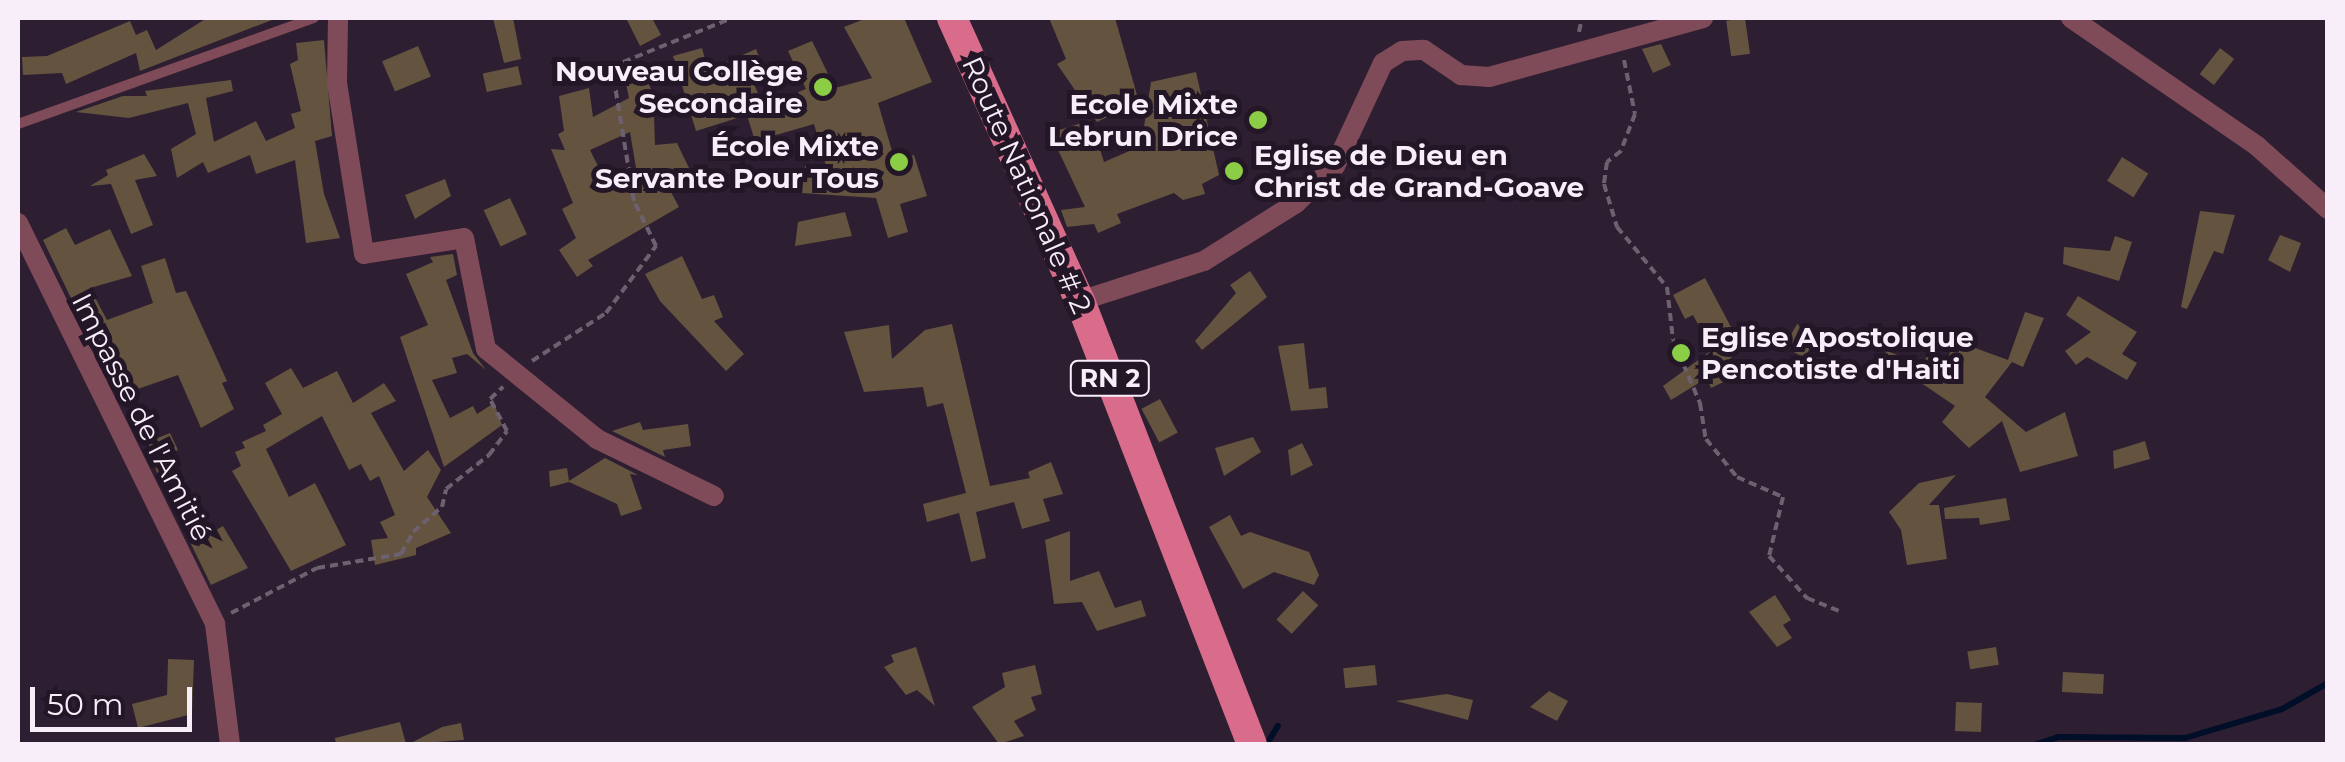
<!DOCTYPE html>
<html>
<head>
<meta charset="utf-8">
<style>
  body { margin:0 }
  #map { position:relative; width:2345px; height:762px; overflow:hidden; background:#2d1f31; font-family:Montserrat,sans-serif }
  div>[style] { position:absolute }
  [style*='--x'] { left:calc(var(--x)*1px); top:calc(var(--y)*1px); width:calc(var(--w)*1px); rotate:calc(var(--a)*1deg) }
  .stream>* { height:6px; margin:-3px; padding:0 3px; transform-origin:3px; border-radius:3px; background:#000e28 }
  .building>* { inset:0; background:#64533f; transform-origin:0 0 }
  .path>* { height:4px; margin-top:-2px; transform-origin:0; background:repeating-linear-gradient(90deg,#6d6070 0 8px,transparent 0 13px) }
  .lane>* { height:10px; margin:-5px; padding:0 5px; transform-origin:5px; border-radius:5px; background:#804b58 }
  .street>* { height:20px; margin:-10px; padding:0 10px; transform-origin:10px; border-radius:10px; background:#804b58 }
  .primary>* { height:30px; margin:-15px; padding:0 15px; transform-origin:15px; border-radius:15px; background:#d96c8b }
  .dots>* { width:28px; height:28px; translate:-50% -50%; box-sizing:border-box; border:5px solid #231627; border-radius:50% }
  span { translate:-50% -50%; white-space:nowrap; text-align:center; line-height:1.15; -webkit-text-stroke:10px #231627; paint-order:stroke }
  .shield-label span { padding:2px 8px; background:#231627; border:2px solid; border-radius:8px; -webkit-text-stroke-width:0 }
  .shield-label { font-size:25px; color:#f7eefa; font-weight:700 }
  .poi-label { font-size:28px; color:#f7eefa; font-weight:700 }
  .right { translate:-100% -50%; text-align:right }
  .left { translate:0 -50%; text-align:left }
  .street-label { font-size:28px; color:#f7eefa }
  .frame { position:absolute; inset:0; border:20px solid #f7eefa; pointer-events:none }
  .scale { position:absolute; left:30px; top:687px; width:162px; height:45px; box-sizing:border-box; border:5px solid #f7eefa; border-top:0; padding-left:12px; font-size:30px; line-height:35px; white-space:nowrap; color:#f7eefa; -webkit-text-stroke:8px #231627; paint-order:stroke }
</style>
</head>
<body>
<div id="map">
  <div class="stream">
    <i style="--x:1267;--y:744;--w:21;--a:-59"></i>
    <i style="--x:2037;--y:744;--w:23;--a:-18"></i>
    <i style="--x:2059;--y:737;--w:126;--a:0.5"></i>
    <i style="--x:2185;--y:738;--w:101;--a:-16.6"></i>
    <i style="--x:2282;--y:709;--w:53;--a:-29.5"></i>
  </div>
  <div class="building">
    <i style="clip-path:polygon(207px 18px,277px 18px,140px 71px,136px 53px,66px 84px,62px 73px,23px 75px,22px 57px,47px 56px,130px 21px,136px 35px,147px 30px,156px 50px)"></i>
    <i style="clip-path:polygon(493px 18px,513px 18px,521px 59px,504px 63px)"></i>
    <i style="clip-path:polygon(626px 18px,652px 18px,661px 35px,640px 46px)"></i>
    <i style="clip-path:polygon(867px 18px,904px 18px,932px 82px,878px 103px,895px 161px,914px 155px,927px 196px,900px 204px,908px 232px,888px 238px,876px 198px,802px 193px,805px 166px,827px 169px,814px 124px,755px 141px,747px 115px,696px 131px,673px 56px,702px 48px,708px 70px,756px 49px,763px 67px,749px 73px,765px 109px,801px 98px,798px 92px,806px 89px,788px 51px,812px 41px,835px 88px,872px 78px,844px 27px)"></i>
    <i style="clip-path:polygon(1049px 18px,1115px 18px,1139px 102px,1097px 122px,1057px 64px,1066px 59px)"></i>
    <i style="left:1745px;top:18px;width:36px;height:19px;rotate:82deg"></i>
    <i style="clip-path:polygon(324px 40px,332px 136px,315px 141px,324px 194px,340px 238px,306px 243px,295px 160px,256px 174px,250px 155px,208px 173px,203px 162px,177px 178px,171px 149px,196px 134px,188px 103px,129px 118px,76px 112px,123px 96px,147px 96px,145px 91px,231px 80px,233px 91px,206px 98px,214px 142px,256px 121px,266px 141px,295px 128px,291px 114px,301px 111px,290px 64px,298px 60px,296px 43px)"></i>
    <i style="clip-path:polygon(1661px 44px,1671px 65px,1653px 73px,1642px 49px)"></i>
    <i style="left:418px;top:46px;width:33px;height:39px;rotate:67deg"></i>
    <i style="left:2220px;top:48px;width:18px;height:33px;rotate:38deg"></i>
    <i style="left:518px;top:66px;width:19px;height:36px;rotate:78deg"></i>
    <i style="clip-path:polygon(evenodd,640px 66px,662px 112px,654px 115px,655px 145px,677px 143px,699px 189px,671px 192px,679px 207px,588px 260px,593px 266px,577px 277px,559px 250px,576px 238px,562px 209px,573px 203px,551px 149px,565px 150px,558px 134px,564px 131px,559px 96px,589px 88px,593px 117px,629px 98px,624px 74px,640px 66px,630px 132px,636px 168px,606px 182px,590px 150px,630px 132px)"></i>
    <i style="clip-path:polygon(1196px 72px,1219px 175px,1202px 184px,1205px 194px,1183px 200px,1174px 193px,1117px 214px,1121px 223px,1098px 233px,1094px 224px,1067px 227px,1061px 210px,1085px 207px,1050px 133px,1091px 120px,1104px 162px,1141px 146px,1151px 82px)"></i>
    <i style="clip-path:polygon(144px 154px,157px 176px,135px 180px,153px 225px,131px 234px,111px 184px,90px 186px,108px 175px,106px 170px)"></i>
    <i style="left:2122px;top:157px;width:31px;height:28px;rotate:32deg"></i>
    <i style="clip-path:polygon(445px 179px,451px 196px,415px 219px,405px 195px)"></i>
    <i style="left:510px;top:198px;width:40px;height:29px;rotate:65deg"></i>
    <i style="clip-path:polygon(2200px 211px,2235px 215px,2223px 254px,2214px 251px,2187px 309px,2181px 307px)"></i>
    <i style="clip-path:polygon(845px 212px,852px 236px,795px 246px,798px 222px)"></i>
    <i style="clip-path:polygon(66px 228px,75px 245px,110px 229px,132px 276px,90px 288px,107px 320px,153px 303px,141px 266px,165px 258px,176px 293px,186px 291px,227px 381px,222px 383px,234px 409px,201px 428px,178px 375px,132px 391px,109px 349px,98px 354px,43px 240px)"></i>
    <i style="clip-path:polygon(2280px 235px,2301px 243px,2290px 272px,2268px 260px)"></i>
    <i style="clip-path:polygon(2115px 236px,2132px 242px,2119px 281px,2063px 264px,2064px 247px,2110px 251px)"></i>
    <i style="clip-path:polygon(453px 254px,457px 275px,446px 280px,473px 353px,486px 370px,467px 354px,452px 358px,457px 373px,432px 380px,450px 418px,473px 406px,477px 414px,494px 403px,502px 425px,444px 467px,400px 337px,428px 325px,406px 274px,433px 262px,430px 257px)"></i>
    <i style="clip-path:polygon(682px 256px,702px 299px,714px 295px,723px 317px,714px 321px,744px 354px,726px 371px,660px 301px,645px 274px)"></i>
    <i style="clip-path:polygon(1250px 271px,1267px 297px,1202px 350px,1195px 341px,1236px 293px,1230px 285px)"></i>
    <i style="clip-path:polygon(1705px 278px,1741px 346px,1730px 359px,1738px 375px,1711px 388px,1707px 378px,1671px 400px,1663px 386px,1712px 350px,1693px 315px,1685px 319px,1673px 295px)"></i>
    <i style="clip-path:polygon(2078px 296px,2137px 332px,2122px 354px,2137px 363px,2127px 380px,2087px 357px,2076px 365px,2065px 351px,2091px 332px,2066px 315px)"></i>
    <i style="clip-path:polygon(2025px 312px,2044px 318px,2023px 367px,2012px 362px,1985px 397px,2026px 432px,2065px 412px,2078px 456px,2020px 472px,2002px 421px,1969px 448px,1942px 422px,1955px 406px,1883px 357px,1887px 351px,1922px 364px,1928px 355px,1944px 365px,1956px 341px,2008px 360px)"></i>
    <i style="clip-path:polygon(952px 324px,990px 486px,1030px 478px,1028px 472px,1051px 462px,1063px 494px,1043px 499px,1050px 521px,1022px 529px,1014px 502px,976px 512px,986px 558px,971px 562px,959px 513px,927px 522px,923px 504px,966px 493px,943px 403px,927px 407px,923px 387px,864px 392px,844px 332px,889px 325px,892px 359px,925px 330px)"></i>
    <i style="left:1797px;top:324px;width:23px;height:26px;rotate:29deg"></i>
    <i style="clip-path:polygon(1304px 343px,1309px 389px,1326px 387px,1328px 408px,1291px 411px,1278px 346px)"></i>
    <i style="clip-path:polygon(291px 368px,303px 388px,337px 371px,353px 403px,384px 383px,396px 401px,371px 413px,404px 471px,428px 450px,441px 470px,427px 497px,451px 533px,416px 548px,416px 555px,375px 565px,371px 540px,388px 538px,380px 522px,395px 515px,379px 476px,370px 481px,361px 464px,349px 470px,322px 416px,266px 449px,289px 497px,315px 483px,346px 545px,291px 571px,232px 471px,241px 466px,235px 452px,245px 448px,242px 442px,266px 431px,263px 425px,282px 414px,265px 383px)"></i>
    <i style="left:1160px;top:399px;width:38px;height:21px;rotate:62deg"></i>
    <i style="clip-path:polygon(640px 422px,643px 430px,688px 424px,691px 446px,663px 450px,665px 457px,612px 431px)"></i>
    <i style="clip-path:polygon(170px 433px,178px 450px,161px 457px,167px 473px,158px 476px,148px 442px)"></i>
    <i style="clip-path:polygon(1253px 437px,1261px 452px,1224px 476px,1215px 448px)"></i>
    <i style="clip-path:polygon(2145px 441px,2150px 459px,2114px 469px,2113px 451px)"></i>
    <i style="clip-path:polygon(1302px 443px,1313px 465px,1291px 476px,1288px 450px)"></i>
    <i style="clip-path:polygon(605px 458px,638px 475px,630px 474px,642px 509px,621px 516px,617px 504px,569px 482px,550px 487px,549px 471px,567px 468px,569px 481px)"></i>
    <i style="clip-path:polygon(1956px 475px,1929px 505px,1939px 505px,1947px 559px,1907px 565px,1901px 530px,1889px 512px,1919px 483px)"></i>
    <i style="clip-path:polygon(2006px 498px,2010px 520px,1980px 525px,1979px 518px,1945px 519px,1944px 508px)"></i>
    <i style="clip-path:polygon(1230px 515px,1241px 536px,1250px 532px,1309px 552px,1319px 575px,1314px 585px,1274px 572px,1243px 589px,1209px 527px)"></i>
    <i style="clip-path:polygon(223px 526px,248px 568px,211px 585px,191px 544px)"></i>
    <i style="clip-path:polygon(1070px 531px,1070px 581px,1099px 571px,1115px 608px,1141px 600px,1146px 616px,1097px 631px,1082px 602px,1054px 604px,1045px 540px)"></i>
    <i style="left:1303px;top:591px;width:21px;height:39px;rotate:43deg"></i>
    <i style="clip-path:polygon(1775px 595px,1791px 620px,1783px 625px,1792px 638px,1777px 647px,1749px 612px)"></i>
    <i style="clip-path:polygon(916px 647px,935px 706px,917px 690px,906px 695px,884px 667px,894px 662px,891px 655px)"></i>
    <i style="left:1996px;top:647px;width:18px;height:29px;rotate:81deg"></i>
    <i style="clip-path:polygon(168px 659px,194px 660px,192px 714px,138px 728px,132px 704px,167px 695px)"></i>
    <i style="clip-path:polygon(1035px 665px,1042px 694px,1031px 697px,1036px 710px,1014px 721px,1024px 736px,999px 744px,972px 707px,1005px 687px,1002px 673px)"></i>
    <i style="left:1375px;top:665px;width:20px;height:32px;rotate:84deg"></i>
    <i style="left:2063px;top:672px;width:41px;height:20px;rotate:3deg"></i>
    <i style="clip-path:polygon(1549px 691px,1568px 701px,1557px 721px,1530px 707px)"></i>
    <i style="clip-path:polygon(1447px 694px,1473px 700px,1468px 720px,1396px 701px)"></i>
    <i style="left:1956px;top:702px;width:26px;height:29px;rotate:2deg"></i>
    <i style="clip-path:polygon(400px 722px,406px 744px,336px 744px,335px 738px)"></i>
    <i style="clip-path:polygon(461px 723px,464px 740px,409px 744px,442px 727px)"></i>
  </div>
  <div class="path">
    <i style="--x:1579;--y:32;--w:14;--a:-78"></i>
    <i style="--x:1624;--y:60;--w:55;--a:78.5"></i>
    <i style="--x:1635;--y:114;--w:40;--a:111"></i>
    <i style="--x:1621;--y:151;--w:18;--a:142"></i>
    <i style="--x:1607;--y:162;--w:22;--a:98"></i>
    <i style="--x:1604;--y:184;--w:45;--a:73.2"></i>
    <i style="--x:1617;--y:227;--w:78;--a:50.2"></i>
    <i style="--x:1667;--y:287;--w:53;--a:83.5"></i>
    <i style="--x:1673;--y:340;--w:69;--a:66.8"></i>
    <i style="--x:1700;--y:403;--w:36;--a:81"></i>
    <i style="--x:1706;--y:439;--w:49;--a:50.8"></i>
    <i style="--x:1737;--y:477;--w:50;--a:23.5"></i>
    <i style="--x:1783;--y:497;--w:61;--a:103.3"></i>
    <i style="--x:1769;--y:556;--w:57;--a:47.9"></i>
    <i style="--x:1807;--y:598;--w:35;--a:22"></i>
    <i style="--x:532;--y:361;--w:88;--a:-33"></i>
    <i style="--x:606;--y:313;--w:84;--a:-53.3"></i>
    <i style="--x:656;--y:246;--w:50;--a:-116.1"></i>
    <i style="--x:634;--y:201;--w:123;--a:-99.4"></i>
    <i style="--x:614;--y:80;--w:20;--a:-63"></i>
    <i style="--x:623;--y:62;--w:118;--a:-22"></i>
    <i style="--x:231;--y:613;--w:97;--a:-27.6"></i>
    <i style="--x:317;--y:568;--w:85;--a:-9.5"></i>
    <i style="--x:401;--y:554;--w:25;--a:-61"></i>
    <i style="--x:413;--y:532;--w:38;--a:-41"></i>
    <i style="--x:442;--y:507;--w:18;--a:-77"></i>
    <i style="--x:446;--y:489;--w:55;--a:-38.3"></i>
    <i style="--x:489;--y:455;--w:30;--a:-53"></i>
    <i style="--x:507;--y:431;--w:36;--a:-118"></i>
    <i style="--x:490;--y:399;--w:18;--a:-43"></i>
  </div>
  <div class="lane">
    <i style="--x:18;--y:124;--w:314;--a:-19.7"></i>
  </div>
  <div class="street">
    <i style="--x:338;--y:18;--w:65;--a:90.9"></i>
    <i style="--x:337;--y:83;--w:173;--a:81"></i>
    <i style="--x:364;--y:254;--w:101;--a:-9.1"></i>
    <i style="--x:464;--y:238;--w:113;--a:78.8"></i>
    <i style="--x:486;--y:349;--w:143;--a:39"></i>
    <i style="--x:597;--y:439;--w:130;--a:26"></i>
    <i style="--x:2071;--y:18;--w:226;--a:34.5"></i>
    <i style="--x:2257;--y:146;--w:95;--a:41.6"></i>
    <i style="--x:18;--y:223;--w:447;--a:63.8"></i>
    <i style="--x:215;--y:624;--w:121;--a:82.9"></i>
    <i style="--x:1080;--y:301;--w:130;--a:-17.9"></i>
    <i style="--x:1204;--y:261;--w:109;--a:-32.2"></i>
    <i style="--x:1296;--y:203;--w:54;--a:-43.5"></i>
    <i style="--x:1335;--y:166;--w:114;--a:-65"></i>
    <i style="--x:1383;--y:63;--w:22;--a:-32"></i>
    <i style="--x:1402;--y:51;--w:22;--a:-3"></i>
    <i style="--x:1424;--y:50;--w:45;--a:34"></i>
    <i style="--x:1461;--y:75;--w:28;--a:4"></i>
    <i style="--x:1489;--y:77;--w:222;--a:-15.4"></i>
  </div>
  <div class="primary">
    <i style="--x:952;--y:18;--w:311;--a:65.7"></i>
    <i style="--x:1080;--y:301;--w:475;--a:68.8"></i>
  </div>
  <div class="dots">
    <i style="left:823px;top:87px;background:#8bce46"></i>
    <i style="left:1258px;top:120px;background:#8bce46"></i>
    <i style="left:899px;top:162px;background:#8bce46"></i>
    <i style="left:1234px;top:171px;background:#8bce46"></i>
    <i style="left:1681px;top:353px;background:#8bce46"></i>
  </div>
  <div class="shield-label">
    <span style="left:1110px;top:378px">RN 2</span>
  </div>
  <div class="poi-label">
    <span class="right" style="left:803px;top:87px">Nouveau Collège<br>Secondaire</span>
    <span class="right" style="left:1238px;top:120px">Ecole Mixte<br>Lebrun Drice</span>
    <span class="right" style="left:879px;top:162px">École Mixte<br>Servante Pour Tous</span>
    <span class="left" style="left:1254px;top:171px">Eglise de Dieu en<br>Christ de Grand-Goave</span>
    <span class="left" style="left:1701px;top:353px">Eglise Apostolique<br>Pencotiste d'Haiti</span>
  </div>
  <div class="street-label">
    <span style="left:1027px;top:185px;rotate:66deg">Route Nationale # 2</span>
    <span style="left:142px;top:417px;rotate:63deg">Impasse de l'Amitié</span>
  </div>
  <div class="frame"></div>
  <div class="scale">50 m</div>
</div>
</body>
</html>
